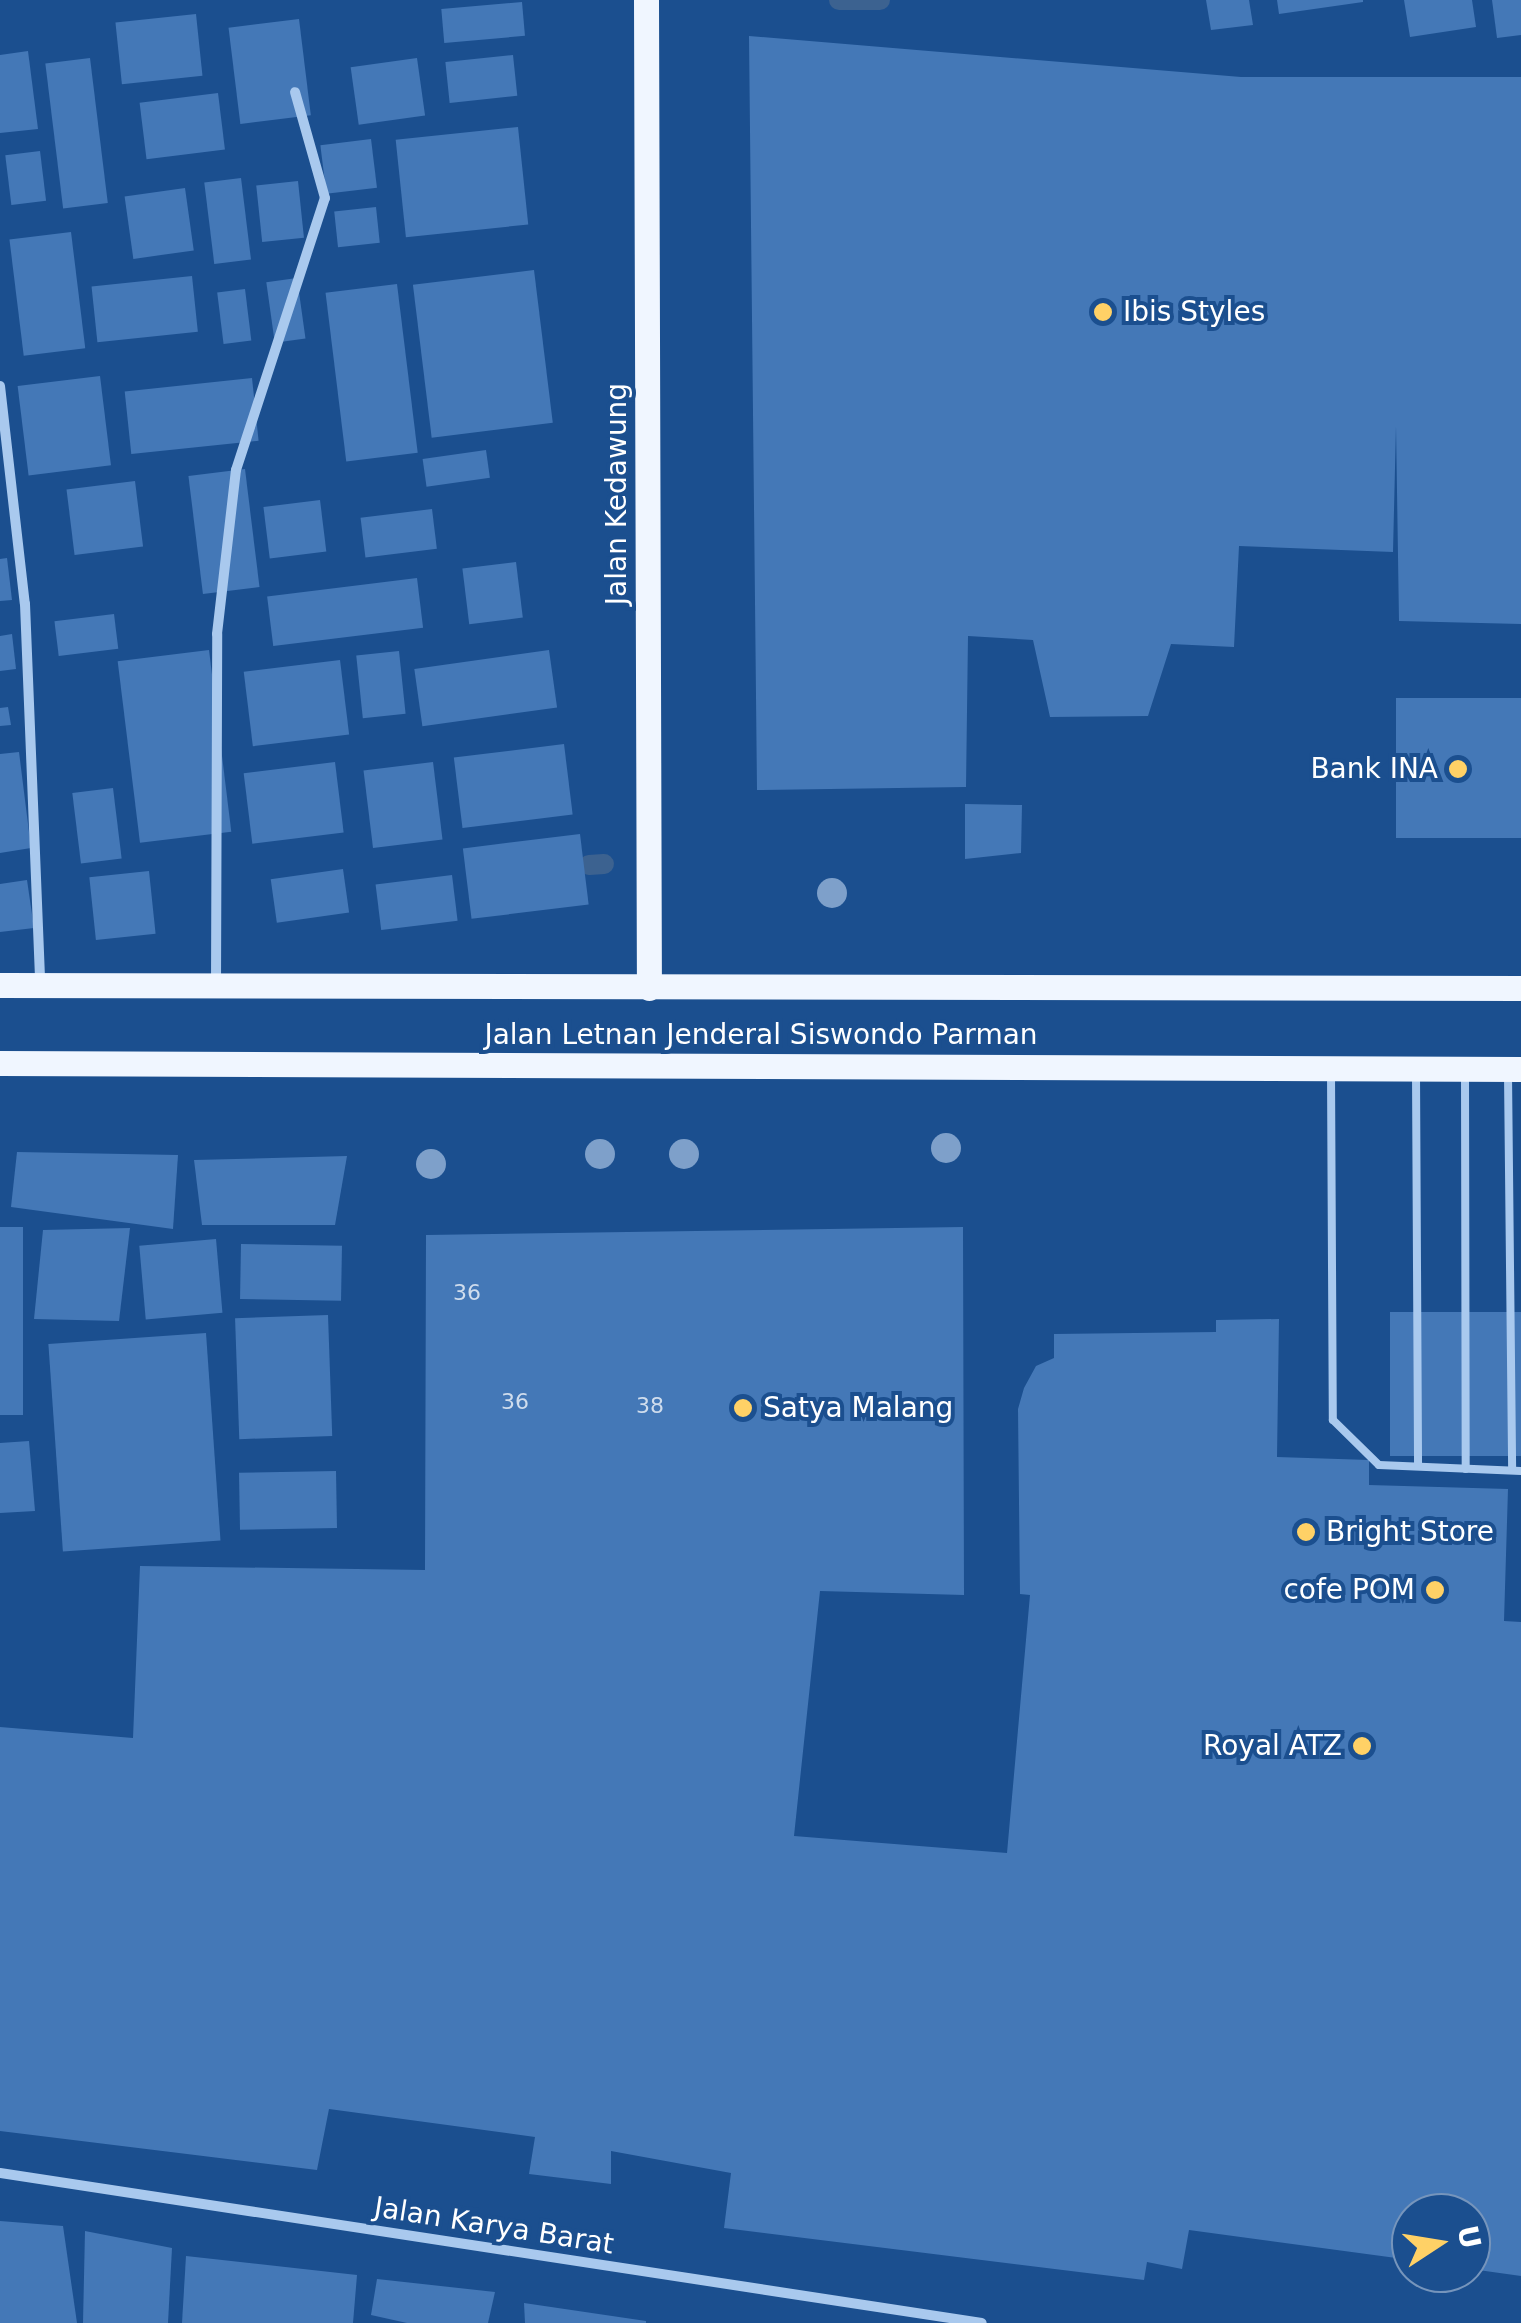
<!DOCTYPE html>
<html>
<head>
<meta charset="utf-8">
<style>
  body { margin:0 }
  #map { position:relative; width:1521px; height:2323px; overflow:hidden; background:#1b4f8f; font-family:"DejaVu Sans",sans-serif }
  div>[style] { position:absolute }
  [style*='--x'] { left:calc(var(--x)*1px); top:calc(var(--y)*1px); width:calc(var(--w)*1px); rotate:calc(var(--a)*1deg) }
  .stream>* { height:20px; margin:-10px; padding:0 10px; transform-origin:10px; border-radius:10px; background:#3c6290 }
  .building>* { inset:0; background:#4478b7; transform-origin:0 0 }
  .lane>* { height:8px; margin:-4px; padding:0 4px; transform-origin:4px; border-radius:4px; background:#a9c9ee }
  .street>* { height:10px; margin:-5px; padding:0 5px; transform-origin:5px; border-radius:5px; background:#a9c9ee }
  .primary>* { height:25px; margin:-12.5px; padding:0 12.5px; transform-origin:12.5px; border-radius:12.5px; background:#f0f6ff }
  .trees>* { width:30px; height:30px; margin:-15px; border-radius:50%; background:#7ea0ca }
  .dots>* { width:28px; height:28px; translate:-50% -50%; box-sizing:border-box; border:5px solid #1b4f8f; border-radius:50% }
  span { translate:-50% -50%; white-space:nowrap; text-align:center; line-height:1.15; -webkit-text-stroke:8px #1b4f8f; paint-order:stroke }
  .number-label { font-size:22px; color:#d0dded }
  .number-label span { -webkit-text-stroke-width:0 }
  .poi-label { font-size:28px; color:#fff }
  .left { translate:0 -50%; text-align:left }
  .right { translate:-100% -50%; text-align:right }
  .street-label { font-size:28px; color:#fff }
  .north { position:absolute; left:1391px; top:2193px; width:100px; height:100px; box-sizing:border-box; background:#1b4f8f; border:2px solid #7695bc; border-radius:50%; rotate:78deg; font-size:28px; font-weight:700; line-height:40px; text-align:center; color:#fff }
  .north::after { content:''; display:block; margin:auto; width:35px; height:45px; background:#ffd166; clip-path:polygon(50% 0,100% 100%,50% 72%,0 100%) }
</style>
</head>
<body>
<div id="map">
  <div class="stream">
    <i style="--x:839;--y:0;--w:41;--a:0"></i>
    <i style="--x:589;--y:865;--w:15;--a:-4"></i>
  </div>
  <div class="building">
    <i style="clip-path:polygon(1206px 0,1249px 0,1253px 25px,1211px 30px)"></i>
    <i style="clip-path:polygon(1277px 0,1363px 0,1363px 2px,1279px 14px)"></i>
    <i style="clip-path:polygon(1404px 0,1472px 0,1476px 27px,1410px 37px)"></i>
    <i style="clip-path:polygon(1492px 0,1521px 0,1521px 35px,1497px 38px)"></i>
    <i style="left:522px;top:2px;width:34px;height:81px;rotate:85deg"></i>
    <i style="left:196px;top:14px;width:62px;height:81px;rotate:84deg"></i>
    <i style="left:299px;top:19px;width:97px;height:71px;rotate:83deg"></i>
    <i style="clip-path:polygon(749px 36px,1241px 77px,1521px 77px,1521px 624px,1399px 621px,1396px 426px,1393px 552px,1239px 546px,1234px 647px,1171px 644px,1148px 716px,1050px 717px,1033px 640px,968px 636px,966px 787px,757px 790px)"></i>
    <i style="clip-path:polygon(28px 51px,38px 129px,0 133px,0 55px)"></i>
    <i style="left:513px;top:55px;width:41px;height:68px;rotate:84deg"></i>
    <i style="left:90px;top:58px;width:146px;height:45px;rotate:83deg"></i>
    <i style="left:417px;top:58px;width:58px;height:67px;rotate:82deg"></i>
    <i style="left:218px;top:93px;width:57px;height:79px;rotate:83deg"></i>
    <i style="left:518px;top:127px;width:98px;height:123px;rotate:84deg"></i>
    <i style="left:371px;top:139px;width:49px;height:51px;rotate:83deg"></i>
    <i style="left:40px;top:151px;width:50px;height:35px;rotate:83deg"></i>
    <i style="left:241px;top:178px;width:82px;height:37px;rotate:83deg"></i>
    <i style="left:298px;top:181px;width:57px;height:42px;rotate:84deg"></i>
    <i style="left:185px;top:188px;width:63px;height:61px;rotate:82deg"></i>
    <i style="left:376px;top:207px;width:36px;height:42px;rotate:84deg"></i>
    <i style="left:71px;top:232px;width:117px;height:62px;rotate:83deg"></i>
    <i style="left:534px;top:270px;width:154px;height:122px;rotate:83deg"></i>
    <i style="left:192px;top:276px;width:56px;height:101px;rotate:84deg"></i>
    <i style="left:297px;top:278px;width:61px;height:31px;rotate:82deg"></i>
    <i style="left:397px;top:284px;width:170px;height:72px;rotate:83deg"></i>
    <i style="left:245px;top:289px;width:52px;height:28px;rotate:83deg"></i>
    <i style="left:100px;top:376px;width:90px;height:83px;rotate:83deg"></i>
    <i style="left:252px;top:378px;width:63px;height:128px;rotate:84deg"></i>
    <i style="left:486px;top:450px;width:28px;height:64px;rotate:82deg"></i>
    <i style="left:245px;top:469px;width:119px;height:57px;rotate:83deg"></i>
    <i style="left:135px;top:481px;width:66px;height:69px;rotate:83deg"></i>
    <i style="left:320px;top:500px;width:52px;height:57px;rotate:83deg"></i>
    <i style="left:432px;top:509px;width:40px;height:72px;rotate:83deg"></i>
    <i style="clip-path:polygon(7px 558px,12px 600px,0 601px,0 559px)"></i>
    <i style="left:516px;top:562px;width:56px;height:54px;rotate:83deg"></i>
    <i style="left:417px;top:578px;width:50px;height:151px;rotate:83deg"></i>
    <i style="left:114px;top:614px;width:35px;height:60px;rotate:83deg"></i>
    <i style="clip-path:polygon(12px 634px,16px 669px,0 671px,0 636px)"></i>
    <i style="left:209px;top:650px;width:183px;height:92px;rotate:83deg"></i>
    <i style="left:549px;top:650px;width:58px;height:136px;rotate:82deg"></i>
    <i style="left:399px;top:651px;width:63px;height:43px;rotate:84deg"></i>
    <i style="left:340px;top:660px;width:75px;height:97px;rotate:83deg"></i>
    <i style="left:1396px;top:698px;width:125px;height:140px"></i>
    <i style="clip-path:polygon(8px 707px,11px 725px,0 726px,0 708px)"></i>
    <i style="left:564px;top:744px;width:71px;height:111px;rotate:83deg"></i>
    <i style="clip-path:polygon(19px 752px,31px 848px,0 853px,0 754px)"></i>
    <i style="left:335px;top:762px;width:71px;height:92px;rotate:83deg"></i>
    <i style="left:433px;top:762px;width:78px;height:70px;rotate:83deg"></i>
    <i style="left:113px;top:788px;width:71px;height:41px;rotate:83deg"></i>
    <i style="clip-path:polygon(965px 804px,1022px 805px,1021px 853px,965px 859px)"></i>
    <i style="left:580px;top:834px;width:71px;height:118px;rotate:83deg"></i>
    <i style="left:343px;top:869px;width:44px;height:73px;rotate:82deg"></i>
    <i style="left:149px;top:871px;width:63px;height:60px;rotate:84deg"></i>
    <i style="left:452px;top:875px;width:46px;height:77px;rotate:83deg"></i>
    <i style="clip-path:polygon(27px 880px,34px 928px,0 932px,0 884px)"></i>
    <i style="clip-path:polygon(17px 1152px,178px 1155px,173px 1229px,11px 1207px)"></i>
    <i style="clip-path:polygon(347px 1156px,335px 1225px,202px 1225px,194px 1160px)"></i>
    <i style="left:0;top:1227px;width:23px;height:188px"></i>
    <i style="clip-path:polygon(963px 1227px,964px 1595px,820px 1591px,794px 1836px,1007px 1853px,1030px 1595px,1020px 1594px,1018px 1409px,1024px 1388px,1036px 1366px,1054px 1358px,1054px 1334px,1216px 1332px,1216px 1320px,1279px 1319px,1277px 1457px,1369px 1460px,1369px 1485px,1508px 1489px,1504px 1621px,1521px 1622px,1521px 2276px,1471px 2269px,1471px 2213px,1411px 2213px,1411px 2260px,1189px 2230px,1182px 2269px,1147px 2262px,1144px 2280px,724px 2228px,731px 2173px,611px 2151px,611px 2184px,529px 2174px,535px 2137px,329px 2109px,317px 2170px,0 2131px,0 1727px,133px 1738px,140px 1566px,425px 1570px,426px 1235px)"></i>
    <i style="clip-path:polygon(130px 1228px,119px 1321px,34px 1319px,43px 1230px)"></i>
    <i style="left:216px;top:1239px;width:74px;height:77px;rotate:85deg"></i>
    <i style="left:241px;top:1244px;width:101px;height:55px;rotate:1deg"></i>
    <i style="left:1390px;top:1312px;width:131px;height:144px"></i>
    <i style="left:328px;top:1315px;width:121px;height:93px;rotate:88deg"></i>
    <i style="left:206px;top:1333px;width:208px;height:158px;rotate:86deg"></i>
    <i style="clip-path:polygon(29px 1441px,35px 1511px,0 1513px,0 1443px)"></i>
    <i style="left:336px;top:1471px;width:57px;height:97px;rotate:89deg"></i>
    <i style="clip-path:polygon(0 2221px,63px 2226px,77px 2323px,0 2323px)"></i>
    <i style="clip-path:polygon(85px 2231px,172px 2248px,168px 2323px,83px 2323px)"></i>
    <i style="clip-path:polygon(186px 2256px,357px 2275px,353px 2323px,182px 2323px)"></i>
    <i style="clip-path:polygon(377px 2279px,495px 2292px,488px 2323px,407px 2323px,371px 2315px)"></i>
    <i style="clip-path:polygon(524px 2303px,646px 2321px,646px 2323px,525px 2323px)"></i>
  </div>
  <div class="lane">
    <i style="--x:1331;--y:1073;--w:347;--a:89.7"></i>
    <i style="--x:1333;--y:1420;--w:64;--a:44.4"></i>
    <i style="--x:1379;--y:1465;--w:142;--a:2.4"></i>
    <i style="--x:1416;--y:1073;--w:393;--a:89.7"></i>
    <i style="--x:1465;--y:1073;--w:396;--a:89.9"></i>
    <i style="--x:1508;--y:1074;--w:396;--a:89.4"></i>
  </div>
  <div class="street">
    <i style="--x:0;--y:386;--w:219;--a:83.5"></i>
    <i style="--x:25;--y:604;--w:380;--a:87.7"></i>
    <i style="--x:216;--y:985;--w:351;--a:-89.8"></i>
    <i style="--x:217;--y:634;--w:165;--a:-83.4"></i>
    <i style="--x:236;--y:470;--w:286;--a:-71.9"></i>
    <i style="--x:325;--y:198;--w:110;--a:-105.8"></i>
    <i style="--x:0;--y:2173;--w:993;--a:8.68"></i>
  </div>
  <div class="primary">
    <i style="--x:646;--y:0;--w:988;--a:89.83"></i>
    <i style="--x:0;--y:985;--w:1521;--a:0.11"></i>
    <i style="--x:0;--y:1063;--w:1521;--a:0.23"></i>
  </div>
  <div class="trees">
    <i style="left:832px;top:893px"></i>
    <i style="left:946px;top:1148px"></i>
    <i style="left:600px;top:1154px"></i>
    <i style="left:684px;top:1154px"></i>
    <i style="left:431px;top:1164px"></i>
  </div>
  <div class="dots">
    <i style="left:1103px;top:312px;background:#ffd166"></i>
    <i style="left:1458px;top:769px;background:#ffd166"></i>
    <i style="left:743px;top:1408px;background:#ffd166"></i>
    <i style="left:1306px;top:1532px;background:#ffd166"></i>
    <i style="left:1435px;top:1590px;background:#ffd166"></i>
    <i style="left:1362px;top:1746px;background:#ffd166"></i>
  </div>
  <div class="number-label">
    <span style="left:467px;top:1293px">36</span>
    <span style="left:515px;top:1402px">36</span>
    <span style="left:650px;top:1406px">38</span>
  </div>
  <div class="poi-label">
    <span class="left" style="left:1123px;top:312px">Ibis Styles</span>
    <span class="right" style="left:1438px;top:769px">Bank INA</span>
    <span class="left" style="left:763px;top:1408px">Satya Malang</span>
    <span class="left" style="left:1326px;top:1532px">Bright Store</span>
    <span class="right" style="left:1415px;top:1590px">cofe POM</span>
    <span class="right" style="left:1342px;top:1746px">Royal ATZ</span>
  </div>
  <div class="street-label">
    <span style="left:617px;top:494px;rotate:-90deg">Jalan Kedawung</span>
    <span style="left:761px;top:1035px">Jalan Letnan Jenderal Siswondo Parman</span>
    <span style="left:494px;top:2226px;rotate:9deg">Jalan Karya Barat</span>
  </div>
  <div class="north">U</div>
</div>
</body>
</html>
